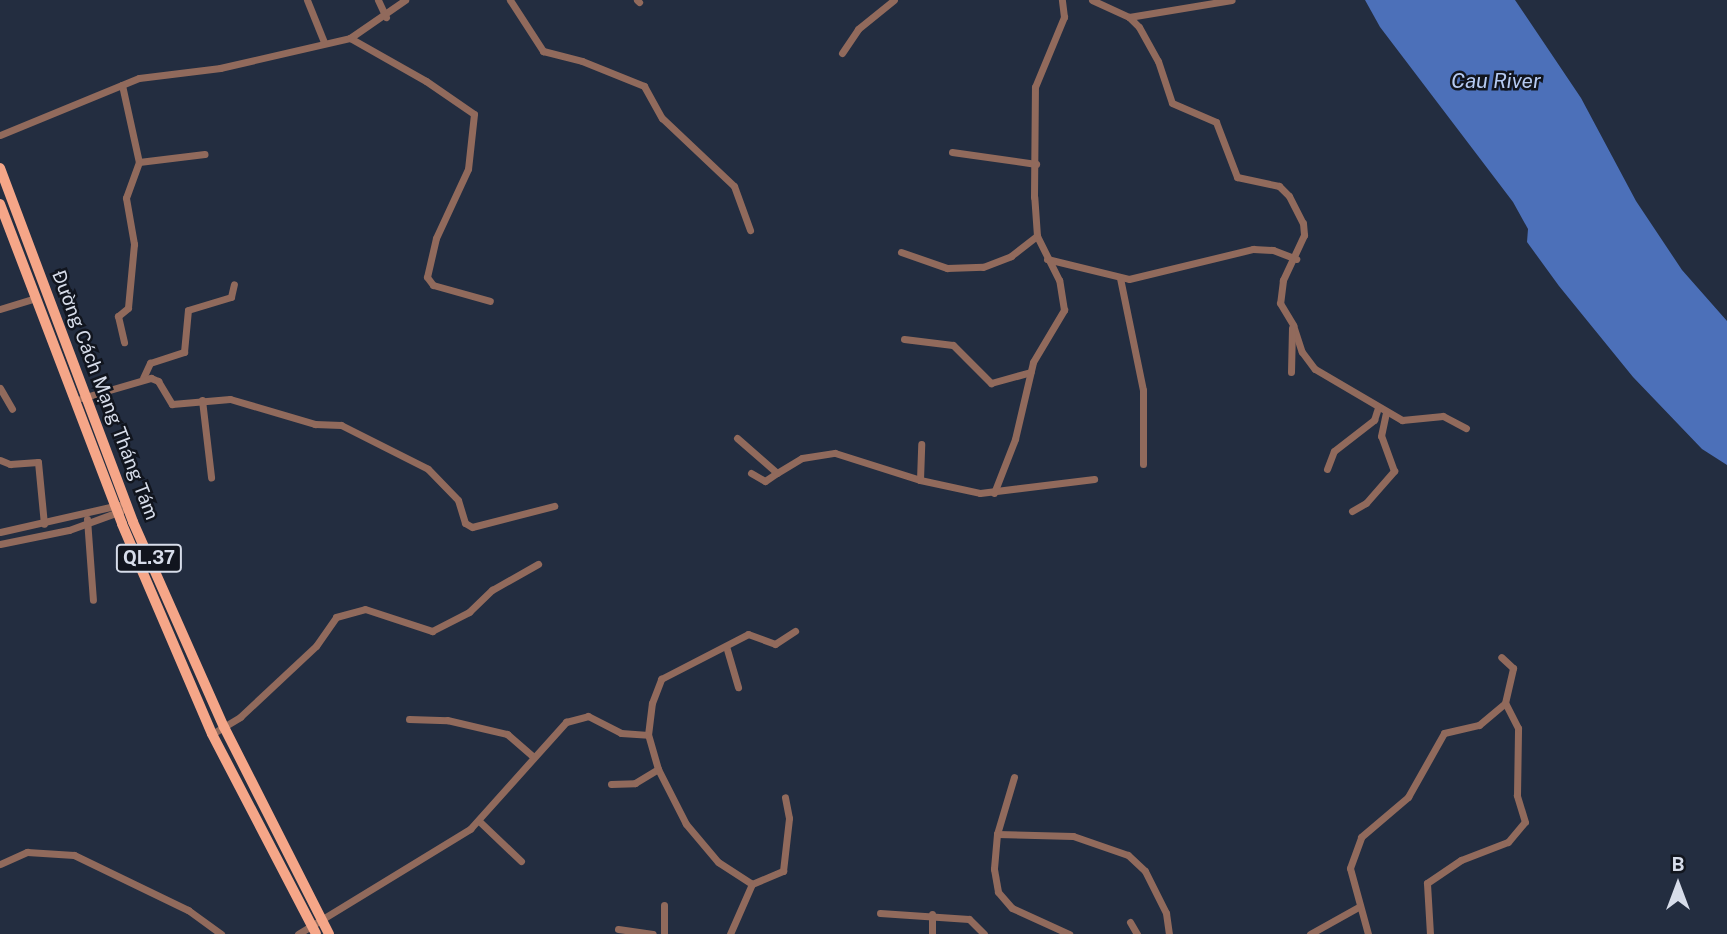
<!DOCTYPE html>
<html>
<head>
<meta charset="utf-8">
<style>
  body { margin:0 }
  #map { position:relative; width:1727px; height:934px; overflow:hidden; background:#232d40; font-family:"Public Sans",sans-serif }
  div>[style] { position:absolute }
  [style*='--x'] { left:calc(var(--x)*1px); top:calc(var(--y)*1px); width:calc(var(--w)*1px); rotate:calc(var(--a)*1deg) }
  .water>* { inset:0; background:#4c70b9 }
  .street>* { height:7px; margin:-3.5px; padding:0 3.5px; transform-origin:3.5px; border-radius:3.5px; background:#916a5c }
  .primary>* { height:10px; margin:-5px; padding:0 5px; transform-origin:5px; border-radius:5px; background:#f5a688 }
  span { translate:-50% -50%; white-space:nowrap; text-align:center; line-height:1.15; -webkit-text-stroke:5px #11151e; paint-order:stroke }
  .shield-label span { padding:2px 5px; background:#11151e; border:2px solid; border-radius:5px; -webkit-text-stroke-width:0 }
  .shield-label { font-size:18px; color:#d7ddea; font-weight:700 }
  .street-label { font-size:19px; color:#d7ddea }
  .water-label { font-size:21px; color:#b6cbf2; font-style:italic }
  .north { position:absolute; left:1643px; top:850px; width:70px; height:70px; -webkit-text-stroke:5px #11151e; paint-order:stroke; rotate:0deg; font-size:19px; font-weight:700; line-height:28px; text-align:center; color:#d7ddea }
  .north::after { content:''; display:block; margin:auto; width:24px; height:32px; background:#d7ddea; clip-path:polygon(50% 0,100% 100%,50% 72%,0 100%) }
</style>
</head>
<body>
<div id="map">
  <div class="water">
    <i style="clip-path:polygon(1365px 0,1515px 0,1581px 98px,1636px 201px,1682px 270px,1727px 321px,1727px 465px,1702px 449px,1633px 377px,1559px 286px,1527px 242px,1528px 229px,1513px 202px,1380px 27px)"></i>
  </div>
  <div class="street">
    <i style="--x:307;--y:0;--w:45;--a:68"></i>
    <i style="--x:378;--y:0;--w:19;--a:65"></i>
    <i style="--x:510;--y:0;--w:61;--a:57.1"></i>
    <i style="--x:543;--y:51;--w:40;--a:14.4"></i>
    <i style="--x:582;--y:61;--w:67;--a:22"></i>
    <i style="--x:644;--y:86;--w:37;--a:61"></i>
    <i style="--x:662;--y:118;--w:99;--a:43.4"></i>
    <i style="--x:734;--y:186;--w:47;--a:70"></i>
    <i style="--x:637;--y:0;--w:3;--a:45"></i>
    <i style="--x:1092;--y:0;--w:41;--a:24.7"></i>
    <i style="--x:1129;--y:17;--w:14;--a:45"></i>
    <i style="--x:1139;--y:27;--w:39;--a:61"></i>
    <i style="--x:1158;--y:61;--w:44;--a:71.6"></i>
    <i style="--x:1172;--y:103;--w:48;--a:23.4"></i>
    <i style="--x:1216;--y:122;--w:59;--a:69.1"></i>
    <i style="--x:1237;--y:177;--w:43;--a:12.1"></i>
    <i style="--x:1279;--y:186;--w:14;--a:45"></i>
    <i style="--x:1289;--y:196;--w:30;--a:63"></i>
    <i style="--x:1303;--y:223;--w:12;--a:85"></i>
    <i style="--x:1304;--y:235;--w:50;--a:115"></i>
    <i style="--x:1283;--y:280;--w:23;--a:97"></i>
    <i style="--x:1280;--y:303;--w:26;--a:59"></i>
    <i style="--x:1293;--y:325;--w:28;--a:72"></i>
    <i style="--x:1302;--y:352;--w:21;--a:53"></i>
    <i style="--x:1315;--y:369;--w:101;--a:30.4"></i>
    <i style="--x:1402;--y:420;--w:41;--a:-5.6"></i>
    <i style="--x:1443;--y:416;--w:26;--a:28"></i>
    <i style="--x:1129;--y:17;--w:104;--a:-9.4"></i>
    <i style="--x:350;--y:38;--w:87;--a:29.5"></i>
    <i style="--x:426;--y:81;--w:58;--a:34.5"></i>
    <i style="--x:474;--y:114;--w:55;--a:96.2"></i>
    <i style="--x:468;--y:169;--w:76;--a:114.9"></i>
    <i style="--x:436;--y:238;--w:40;--a:103"></i>
    <i style="--x:427;--y:277;--w:10;--a:53"></i>
    <i style="--x:433;--y:285;--w:59;--a:15.7"></i>
    <i style="--x:842;--y:53;--w:29;--a:-56"></i>
    <i style="--x:858;--y:29;--w:46;--a:-38.9"></i>
    <i style="--x:122;--y:85;--w:79;--a:77.6"></i>
    <i style="--x:139;--y:162;--w:38;--a:110"></i>
    <i style="--x:126;--y:198;--w:47;--a:80.1"></i>
    <i style="--x:134;--y:244;--w:64;--a:95.4"></i>
    <i style="--x:128;--y:308;--w:13;--a:141"></i>
    <i style="--x:118;--y:316;--w:27;--a:77"></i>
    <i style="--x:0;--y:135;--w:150;--a:-22.3"></i>
    <i style="--x:139;--y:78;--w:82;--a:-7"></i>
    <i style="--x:220;--y:68;--w:133;--a:-13"></i>
    <i style="--x:350;--y:38;--w:67;--a:-34.6"></i>
    <i style="--x:952;--y:152;--w:85;--a:8.1"></i>
    <i style="--x:139;--y:162;--w:66;--a:-6.9"></i>
    <i style="--x:901;--y:252;--w:49;--a:19.2"></i>
    <i style="--x:947;--y:268;--w:36;--a:-2"></i>
    <i style="--x:983;--y:267;--w:30;--a:-21"></i>
    <i style="--x:1011;--y:256;--w:33;--a:-38"></i>
    <i style="--x:1047;--y:259;--w:84;--a:13.7"></i>
    <i style="--x:1129;--y:279;--w:128;--a:-13.6"></i>
    <i style="--x:1253;--y:249;--w:20;--a:3"></i>
    <i style="--x:1273;--y:250;--w:25;--a:21"></i>
    <i style="--x:1120;--y:278;--w:114;--a:78.4"></i>
    <i style="--x:1143;--y:390;--w:74;--a:90"></i>
    <i style="--x:0;--y:309;--w:38;--a:-17"></i>
    <i style="--x:904;--y:339;--w:49;--a:7"></i>
    <i style="--x:953;--y:345;--w:54;--a:45"></i>
    <i style="--x:991;--y:383;--w:41;--a:-15.4"></i>
    <i style="--x:1291;--y:372;--w:44;--a:-88.7"></i>
    <i style="--x:143;--y:378;--w:17;--a:-65"></i>
    <i style="--x:150;--y:363;--w:36;--a:-18"></i>
    <i style="--x:184;--y:352;--w:42;--a:-84.6"></i>
    <i style="--x:188;--y:310;--w:45;--a:-16.8"></i>
    <i style="--x:231;--y:297;--w:13;--a:-77"></i>
    <i style="--x:0;--y:388;--w:24;--a:60"></i>
    <i style="--x:82;--y:398;--w:72;--a:-16.2"></i>
    <i style="--x:151;--y:378;--w:8;--a:23"></i>
    <i style="--x:158;--y:381;--w:27;--a:59"></i>
    <i style="--x:172;--y:404;--w:58;--a:-4.9"></i>
    <i style="--x:230;--y:399;--w:89;--a:16.4"></i>
    <i style="--x:315;--y:424;--w:26;--a:2"></i>
    <i style="--x:341;--y:425;--w:97;--a:26.8"></i>
    <i style="--x:428;--y:469;--w:43;--a:45.9"></i>
    <i style="--x:458;--y:500;--w:24;--a:73"></i>
    <i style="--x:465;--y:523;--w:8;--a:30"></i>
    <i style="--x:472;--y:527;--w:85;--a:-14.4"></i>
    <i style="--x:202;--y:400;--w:78;--a:83.3"></i>
    <i style="--x:737;--y:438;--w:53;--a:41.2"></i>
    <i style="--x:777;--y:473;--w:29;--a:-31"></i>
    <i style="--x:802;--y:458;--w:33;--a:-9"></i>
    <i style="--x:835;--y:453;--w:89;--a:17.6"></i>
    <i style="--x:920;--y:480;--w:61;--a:12.2"></i>
    <i style="--x:980;--y:493;--w:115;--a:-7"></i>
    <i style="--x:0;--y:460;--w:11;--a:22"></i>
    <i style="--x:10;--y:464;--w:28;--a:-4"></i>
    <i style="--x:38;--y:462;--w:62;--a:84.5"></i>
    <i style="--x:1327;--y:469;--w:19;--a:-69"></i>
    <i style="--x:1334;--y:451;--w:51;--a:-37.8"></i>
    <i style="--x:1374;--y:420;--w:13;--a:-72"></i>
    <i style="--x:751;--y:473;--w:16;--a:30"></i>
    <i style="--x:765;--y:481;--w:14;--a:-34"></i>
    <i style="--x:920;--y:480;--w:36;--a:-88"></i>
    <i style="--x:994;--y:493;--w:58;--a:-68.7"></i>
    <i style="--x:1015;--y:439;--w:79;--a:-76.8"></i>
    <i style="--x:1033;--y:362;--w:61;--a:-59.2"></i>
    <i style="--x:1064;--y:310;--w:30;--a:-99"></i>
    <i style="--x:1059;--y:280;--w:49;--a:-116.6"></i>
    <i style="--x:1037;--y:236;--w:39;--a:-94"></i>
    <i style="--x:1034;--y:197;--w:110;--a:-89.5"></i>
    <i style="--x:1035;--y:87;--w:76;--a:-67.5"></i>
    <i style="--x:1064;--y:17;--w:17;--a:-97"></i>
    <i style="--x:1352;--y:511;--w:16;--a:-30"></i>
    <i style="--x:1366;--y:503;--w:43;--a:-48.8"></i>
    <i style="--x:1394;--y:471;--w:37;--a:-110"></i>
    <i style="--x:1381;--y:436;--w:24;--a:-78"></i>
    <i style="--x:87;--y:519;--w:81;--a:85.8"></i>
    <i style="--x:0;--y:532;--w:122;--a:-12.8"></i>
    <i style="--x:0;--y:544;--w:70;--a:-11.5"></i>
    <i style="--x:69;--y:530;--w:55;--a:-20.1"></i>
    <i style="--x:726;--y:646;--w:43;--a:73.7"></i>
    <i style="--x:409;--y:719;--w:38;--a:2"></i>
    <i style="--x:447;--y:720;--w:62;--a:13.1"></i>
    <i style="--x:507;--y:734;--w:35;--a:41"></i>
    <i style="--x:212;--y:734;--w:33;--a:-31"></i>
    <i style="--x:240;--y:717;--w:104;--a:-43.1"></i>
    <i style="--x:316;--y:646;--w:35;--a:-55"></i>
    <i style="--x:336;--y:617;--w:30;--a:-15"></i>
    <i style="--x:365;--y:609;--w:71;--a:18.2"></i>
    <i style="--x:432;--y:631;--w:42;--a:-27.2"></i>
    <i style="--x:469;--y:612;--w:32;--a:-44"></i>
    <i style="--x:492;--y:590;--w:53;--a:-29.5"></i>
    <i style="--x:1014;--y:777;--w:59;--a:106.6"></i>
    <i style="--x:997;--y:834;--w:35;--a:95"></i>
    <i style="--x:994;--y:869;--w:23;--a:80"></i>
    <i style="--x:998;--y:892;--w:21;--a:49"></i>
    <i style="--x:1012;--y:908;--w:63;--a:24.5"></i>
    <i style="--x:611;--y:784;--w:24;--a:-2"></i>
    <i style="--x:635;--y:783;--w:27;--a:-31"></i>
    <i style="--x:479;--y:821;--w:58;--a:43.6"></i>
    <i style="--x:997;--y:834;--w:76;--a:1.5"></i>
    <i style="--x:1073;--y:836;--w:58;--a:19.1"></i>
    <i style="--x:1128;--y:855;--w:23;--a:43"></i>
    <i style="--x:1145;--y:871;--w:47;--a:63.4"></i>
    <i style="--x:1166;--y:913;--w:21;--a:82"></i>
    <i style="--x:0;--y:864;--w:30;--a:-24"></i>
    <i style="--x:27;--y:852;--w:47;--a:3.7"></i>
    <i style="--x:74;--y:855;--w:127;--a:25.8"></i>
    <i style="--x:188;--y:910;--w:41;--a:36"></i>
    <i style="--x:752;--y:884;--w:40;--a:-147.1"></i>
    <i style="--x:718;--y:862;--w:50;--a:-130.1"></i>
    <i style="--x:686;--y:824;--w:62;--a:-117"></i>
    <i style="--x:658;--y:769;--w:35;--a:-106"></i>
    <i style="--x:648;--y:735;--w:32;--a:-83"></i>
    <i style="--x:652;--y:703;--w:26;--a:-69"></i>
    <i style="--x:661;--y:679;--w:98;--a:-27.3"></i>
    <i style="--x:748;--y:634;--w:29;--a:20"></i>
    <i style="--x:775;--y:644;--w:24;--a:-33"></i>
    <i style="--x:752;--y:884;--w:34;--a:-23"></i>
    <i style="--x:783;--y:871;--w:53;--a:-83.5"></i>
    <i style="--x:789;--y:818;--w:21;--a:-101"></i>
    <i style="--x:880;--y:913;--w:89;--a:3.9"></i>
    <i style="--x:969;--y:919;--w:21;--a:45"></i>
    <i style="--x:1130;--y:922;--w:14;--a:60"></i>
    <i style="--x:618;--y:929;--w:35;--a:8"></i>
    <i style="--x:298;--y:934;--w:202;--a:-31.4"></i>
    <i style="--x:470;--y:829;--w:144;--a:-48.1"></i>
    <i style="--x:566;--y:722;--w:23;--a:-15"></i>
    <i style="--x:588;--y:716;--w:37;--a:27"></i>
    <i style="--x:621;--y:733;--w:27;--a:4"></i>
    <i style="--x:664;--y:934;--w:29;--a:-90"></i>
    <i style="--x:730;--y:934;--w:55;--a:-66.3"></i>
    <i style="--x:932;--y:934;--w:20;--a:-90"></i>
    <i style="--x:1310;--y:934;--w:57;--a:-29.2"></i>
    <i style="--x:1368;--y:934;--w:68;--a:-105.3"></i>
    <i style="--x:1350;--y:868;--w:33;--a:-70"></i>
    <i style="--x:1361;--y:837;--w:62;--a:-40.4"></i>
    <i style="--x:1408;--y:797;--w:73;--a:-60.6"></i>
    <i style="--x:1444;--y:733;--w:36;--a:-13"></i>
    <i style="--x:1479;--y:725;--w:34;--a:-40"></i>
    <i style="--x:1505;--y:703;--w:36;--a:-77"></i>
    <i style="--x:1513;--y:668;--w:16;--a:-137"></i>
    <i style="--x:1430;--y:934;--w:51;--a:-93.4"></i>
    <i style="--x:1427;--y:883;--w:41;--a:-34.1"></i>
    <i style="--x:1461;--y:860;--w:50;--a:-21"></i>
    <i style="--x:1508;--y:842;--w:26;--a:-50"></i>
    <i style="--x:1525;--y:822;--w:28;--a:-107"></i>
    <i style="--x:1517;--y:795;--w:67;--a:-89.1"></i>
    <i style="--x:1518;--y:728;--w:28;--a:-117"></i>
  </div>
  <div class="primary">
    <i style="--x:0;--y:168;--w:378;--a:69.4"></i>
    <i style="--x:133;--y:522;--w:224;--a:66.1"></i>
    <i style="--x:224;--y:727;--w:232;--a:63.1"></i>
    <i style="--x:0;--y:204;--w:342;--a:69.1"></i>
    <i style="--x:122;--y:524;--w:228;--a:66.8"></i>
    <i style="--x:212;--y:734;--w:225;--a:62.5"></i>
  </div>
  <div class="shield-label">
    <span style="left:149px;top:558px">QL.37</span>
  </div>
  <div class="street-label">
    <span style="left:105px;top:395px;rotate:69deg">Đường Cách Mạng Tháng Tám</span>
  </div>
  <div class="water-label">
    <span style="left:1496px;top:81px">Cau River</span>
  </div>
  <div class="north">B</div>
</div>
</body>
</html>
